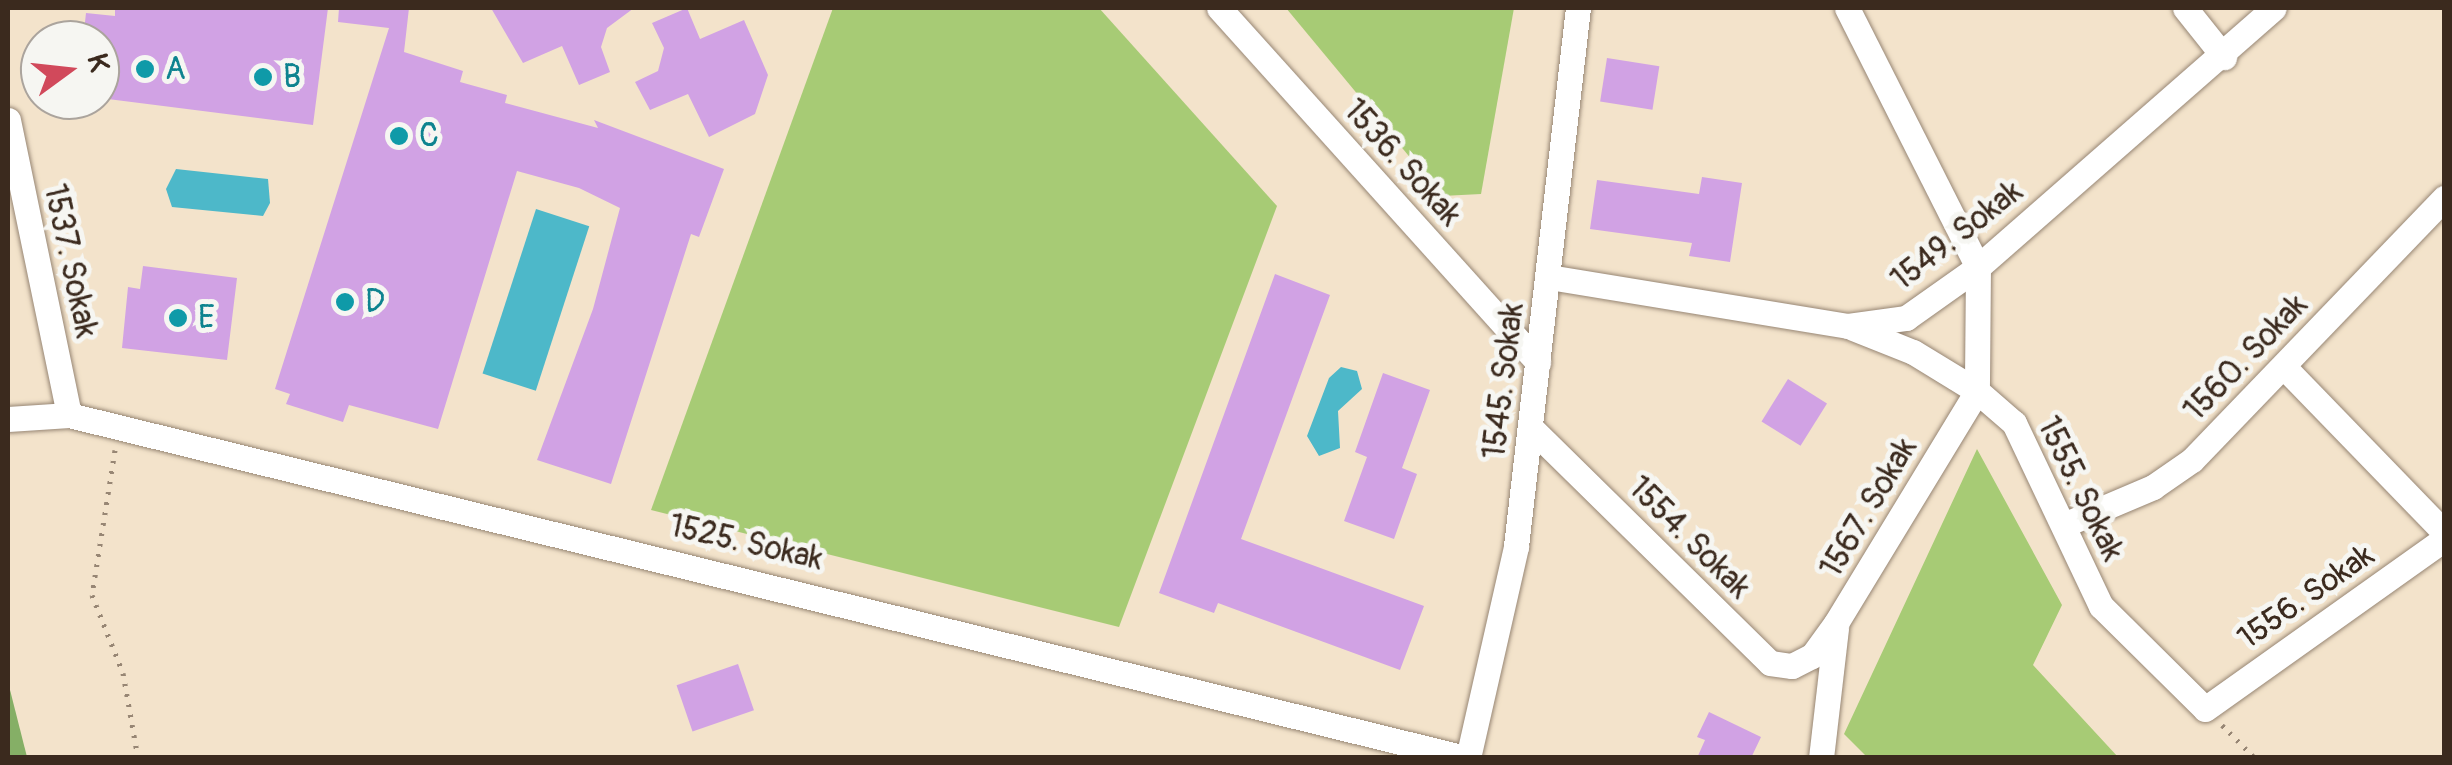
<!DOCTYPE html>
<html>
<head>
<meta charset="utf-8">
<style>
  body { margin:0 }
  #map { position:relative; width:2452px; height:765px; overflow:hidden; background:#f3e3cb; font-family:Pangolin,sans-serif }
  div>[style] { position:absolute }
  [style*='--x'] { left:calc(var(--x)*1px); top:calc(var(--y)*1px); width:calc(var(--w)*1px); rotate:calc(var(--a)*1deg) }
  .green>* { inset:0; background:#a7cb75 }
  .forest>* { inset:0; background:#85af66 }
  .water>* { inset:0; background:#4db8c9; transform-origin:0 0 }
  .building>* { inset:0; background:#d1a2e4; transform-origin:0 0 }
  .path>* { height:5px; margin-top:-2.5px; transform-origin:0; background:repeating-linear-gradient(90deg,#978674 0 2.5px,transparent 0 10.5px) }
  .roads { filter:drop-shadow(0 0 2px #978674) drop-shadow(0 0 2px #978674) }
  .minor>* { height:25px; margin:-12.5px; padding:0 12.5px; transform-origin:12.5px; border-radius:12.5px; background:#fff }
  .dots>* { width:28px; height:28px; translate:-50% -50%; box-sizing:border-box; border:5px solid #f6f6f2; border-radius:50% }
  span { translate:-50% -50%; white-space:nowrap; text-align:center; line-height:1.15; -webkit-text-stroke:10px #f6f6f2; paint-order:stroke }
  .culture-label { font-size:32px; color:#0d838f }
  .left { translate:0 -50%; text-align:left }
  .street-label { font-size:32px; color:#3b2a1e }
  .frame { position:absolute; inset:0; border:10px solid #3b2a1e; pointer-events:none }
  .north { position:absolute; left:20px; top:20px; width:100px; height:100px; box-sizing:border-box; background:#f6f6f2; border:2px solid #aba49d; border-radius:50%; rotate:75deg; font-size:28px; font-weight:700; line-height:40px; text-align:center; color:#3b2a1e }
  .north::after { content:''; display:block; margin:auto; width:35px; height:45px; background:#d1495b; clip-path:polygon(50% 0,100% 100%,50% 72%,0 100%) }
</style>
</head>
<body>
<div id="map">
  <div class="green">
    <i style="clip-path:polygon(833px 8px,1099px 8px,1277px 206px,1119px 627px,651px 510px)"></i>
    <i style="clip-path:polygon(1286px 8px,1514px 8px,1481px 194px,1442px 196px)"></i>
    <i style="clip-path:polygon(1977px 449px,2062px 605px,2033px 665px,2118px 757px,1867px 757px,1844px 734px)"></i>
  </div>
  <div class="forest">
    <i style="clip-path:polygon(8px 682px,27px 757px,8px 757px)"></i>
  </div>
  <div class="water">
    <i style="clip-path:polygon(176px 169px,268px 179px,270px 203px,263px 216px,172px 207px,166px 189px)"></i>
    <i style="left:536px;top:209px;width:56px;height:173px;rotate:18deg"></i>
    <i style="clip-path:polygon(1341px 367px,1357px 371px,1362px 389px,1338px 411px,1340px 448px,1319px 456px,1307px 436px,1329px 378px)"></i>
  </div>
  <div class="building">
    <i style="clip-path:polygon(115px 8px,328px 8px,313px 125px,100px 98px,100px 40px,83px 40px,86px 13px,115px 16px)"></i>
    <i style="clip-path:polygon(339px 8px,409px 8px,404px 52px,463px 71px,460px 82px,507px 95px,505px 103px,598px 128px,594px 120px,724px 169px,699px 237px,691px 234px,611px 484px,537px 460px,593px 309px,620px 208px,579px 188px,517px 171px,438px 429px,349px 405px,343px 422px,286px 404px,290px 394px,275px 389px,389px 28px,338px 22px)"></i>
    <i style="clip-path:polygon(491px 8px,634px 8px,607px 28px,601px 47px,610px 72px,579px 85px,562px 46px,523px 63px)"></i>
    <i style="clip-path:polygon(687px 8px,700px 39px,744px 20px,768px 75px,755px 114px,709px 137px,688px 94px,650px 110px,635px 82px,658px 71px,664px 48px,652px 23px)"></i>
    <i style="left:1607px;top:58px;width:53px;height:44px;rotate:9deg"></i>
    <i style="clip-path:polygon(1702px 177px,1742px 183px,1730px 262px,1689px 256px,1692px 243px,1590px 229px,1597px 180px,1699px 194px)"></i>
    <i style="clip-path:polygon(143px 266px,237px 278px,227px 360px,122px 348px,128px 287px,140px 289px)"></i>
    <i style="clip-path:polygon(1275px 274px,1330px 295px,1241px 539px,1424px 606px,1400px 670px,1218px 603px,1214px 613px,1159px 593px)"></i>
    <i style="clip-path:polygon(1383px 373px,1430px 390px,1402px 468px,1417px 474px,1394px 539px,1344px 521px,1367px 457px,1355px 452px)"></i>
    <i style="left:1788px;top:379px;width:46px;height:50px;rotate:32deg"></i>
    <i style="left:738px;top:664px;width:49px;height:65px;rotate:71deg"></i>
    <i style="clip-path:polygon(1709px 712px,1761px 737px,1751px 758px,1697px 758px,1705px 740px,1697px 737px)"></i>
  </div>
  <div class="path">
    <i style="--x:115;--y:450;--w:147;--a:99"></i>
    <i style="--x:92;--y:595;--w:84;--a:68.3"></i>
    <i style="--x:123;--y:673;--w:86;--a:80"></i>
    <i style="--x:2222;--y:725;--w:47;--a:45"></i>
  </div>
  <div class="roads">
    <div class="minor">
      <i style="--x:1219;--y:8;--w:477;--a:48"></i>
      <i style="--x:1847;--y:8;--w:290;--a:63.2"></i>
      <i style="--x:1978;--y:267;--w:124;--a:90.5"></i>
      <i style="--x:1977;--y:391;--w:49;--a:40.9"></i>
      <i style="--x:2014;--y:423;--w:203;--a:64.6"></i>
      <i style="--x:2101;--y:606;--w:146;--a:44.7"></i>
      <i style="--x:2205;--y:709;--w:293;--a:-35.4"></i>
      <i style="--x:2185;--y:8;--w:63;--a:51.5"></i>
      <i style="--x:8;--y:120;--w:301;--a:78.3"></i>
      <i style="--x:1549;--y:277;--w:303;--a:9.3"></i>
      <i style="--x:1848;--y:326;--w:59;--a:-7.9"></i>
      <i style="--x:1906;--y:318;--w:88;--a:-35.3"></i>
      <i style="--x:1978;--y:267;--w:393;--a:-41.2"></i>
      <i style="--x:2284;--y:367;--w:230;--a:45.9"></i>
      <i style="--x:8;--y:419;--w:61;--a:-3.8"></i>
      <i style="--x:69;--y:415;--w:1438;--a:13.8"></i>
      <i style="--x:1531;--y:428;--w:335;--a:44.5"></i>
      <i style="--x:1770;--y:663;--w:22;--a:8"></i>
      <i style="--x:1792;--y:666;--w:22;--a:-27"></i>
      <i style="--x:1812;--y:656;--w:41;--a:-54"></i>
      <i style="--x:1836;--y:623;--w:271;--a:-58.7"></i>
      <i style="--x:1977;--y:391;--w:75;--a:-148.6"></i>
      <i style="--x:1913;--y:352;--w:65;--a:-158.2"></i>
      <i style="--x:2066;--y:524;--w:95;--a:-23"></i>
      <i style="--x:2153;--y:487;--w:47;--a:-34.7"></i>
      <i style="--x:2192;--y:460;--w:364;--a:-46.1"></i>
      <i style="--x:1468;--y:758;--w:217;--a:-77.2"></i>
      <i style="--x:1516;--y:546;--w:542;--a:-83.43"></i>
      <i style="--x:1821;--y:758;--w:131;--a:-83.4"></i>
    </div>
  </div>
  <div class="dots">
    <i style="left:145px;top:69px;background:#0f9aa8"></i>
    <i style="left:263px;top:77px;background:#0f9aa8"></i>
    <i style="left:399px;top:136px;background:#0f9aa8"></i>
    <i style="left:345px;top:302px;background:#0f9aa8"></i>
    <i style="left:178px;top:318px;background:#0f9aa8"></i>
  </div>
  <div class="culture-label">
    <span class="left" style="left:165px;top:69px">A</span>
    <span class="left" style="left:283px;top:77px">B</span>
    <span class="left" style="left:419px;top:136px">C</span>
    <span class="left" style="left:365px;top:302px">D</span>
    <span class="left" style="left:198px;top:318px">E</span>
  </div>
  <div class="street-label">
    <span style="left:1402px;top:163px;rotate:48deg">1536. Sokak</span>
    <span style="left:1957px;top:236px;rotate:-38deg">1549. Sokak</span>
    <span style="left:70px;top:261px;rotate:78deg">1537. Sokak</span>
    <span style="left:2246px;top:358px;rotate:-46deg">1560. Sokak</span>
    <span style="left:1504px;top:381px;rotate:-83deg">1545. Sokak</span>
    <span style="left:2080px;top:489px;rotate:64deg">1555. Sokak</span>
    <span style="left:1869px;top:508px;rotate:-59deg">1567. Sokak</span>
    <span style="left:1689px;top:538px;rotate:45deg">1554. Sokak</span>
    <span style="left:746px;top:543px;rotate:13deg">1525. Sokak</span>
    <span style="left:2306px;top:597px;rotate:-35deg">1556. Sokak</span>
  </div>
  <div class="frame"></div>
  <div class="north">K</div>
</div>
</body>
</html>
